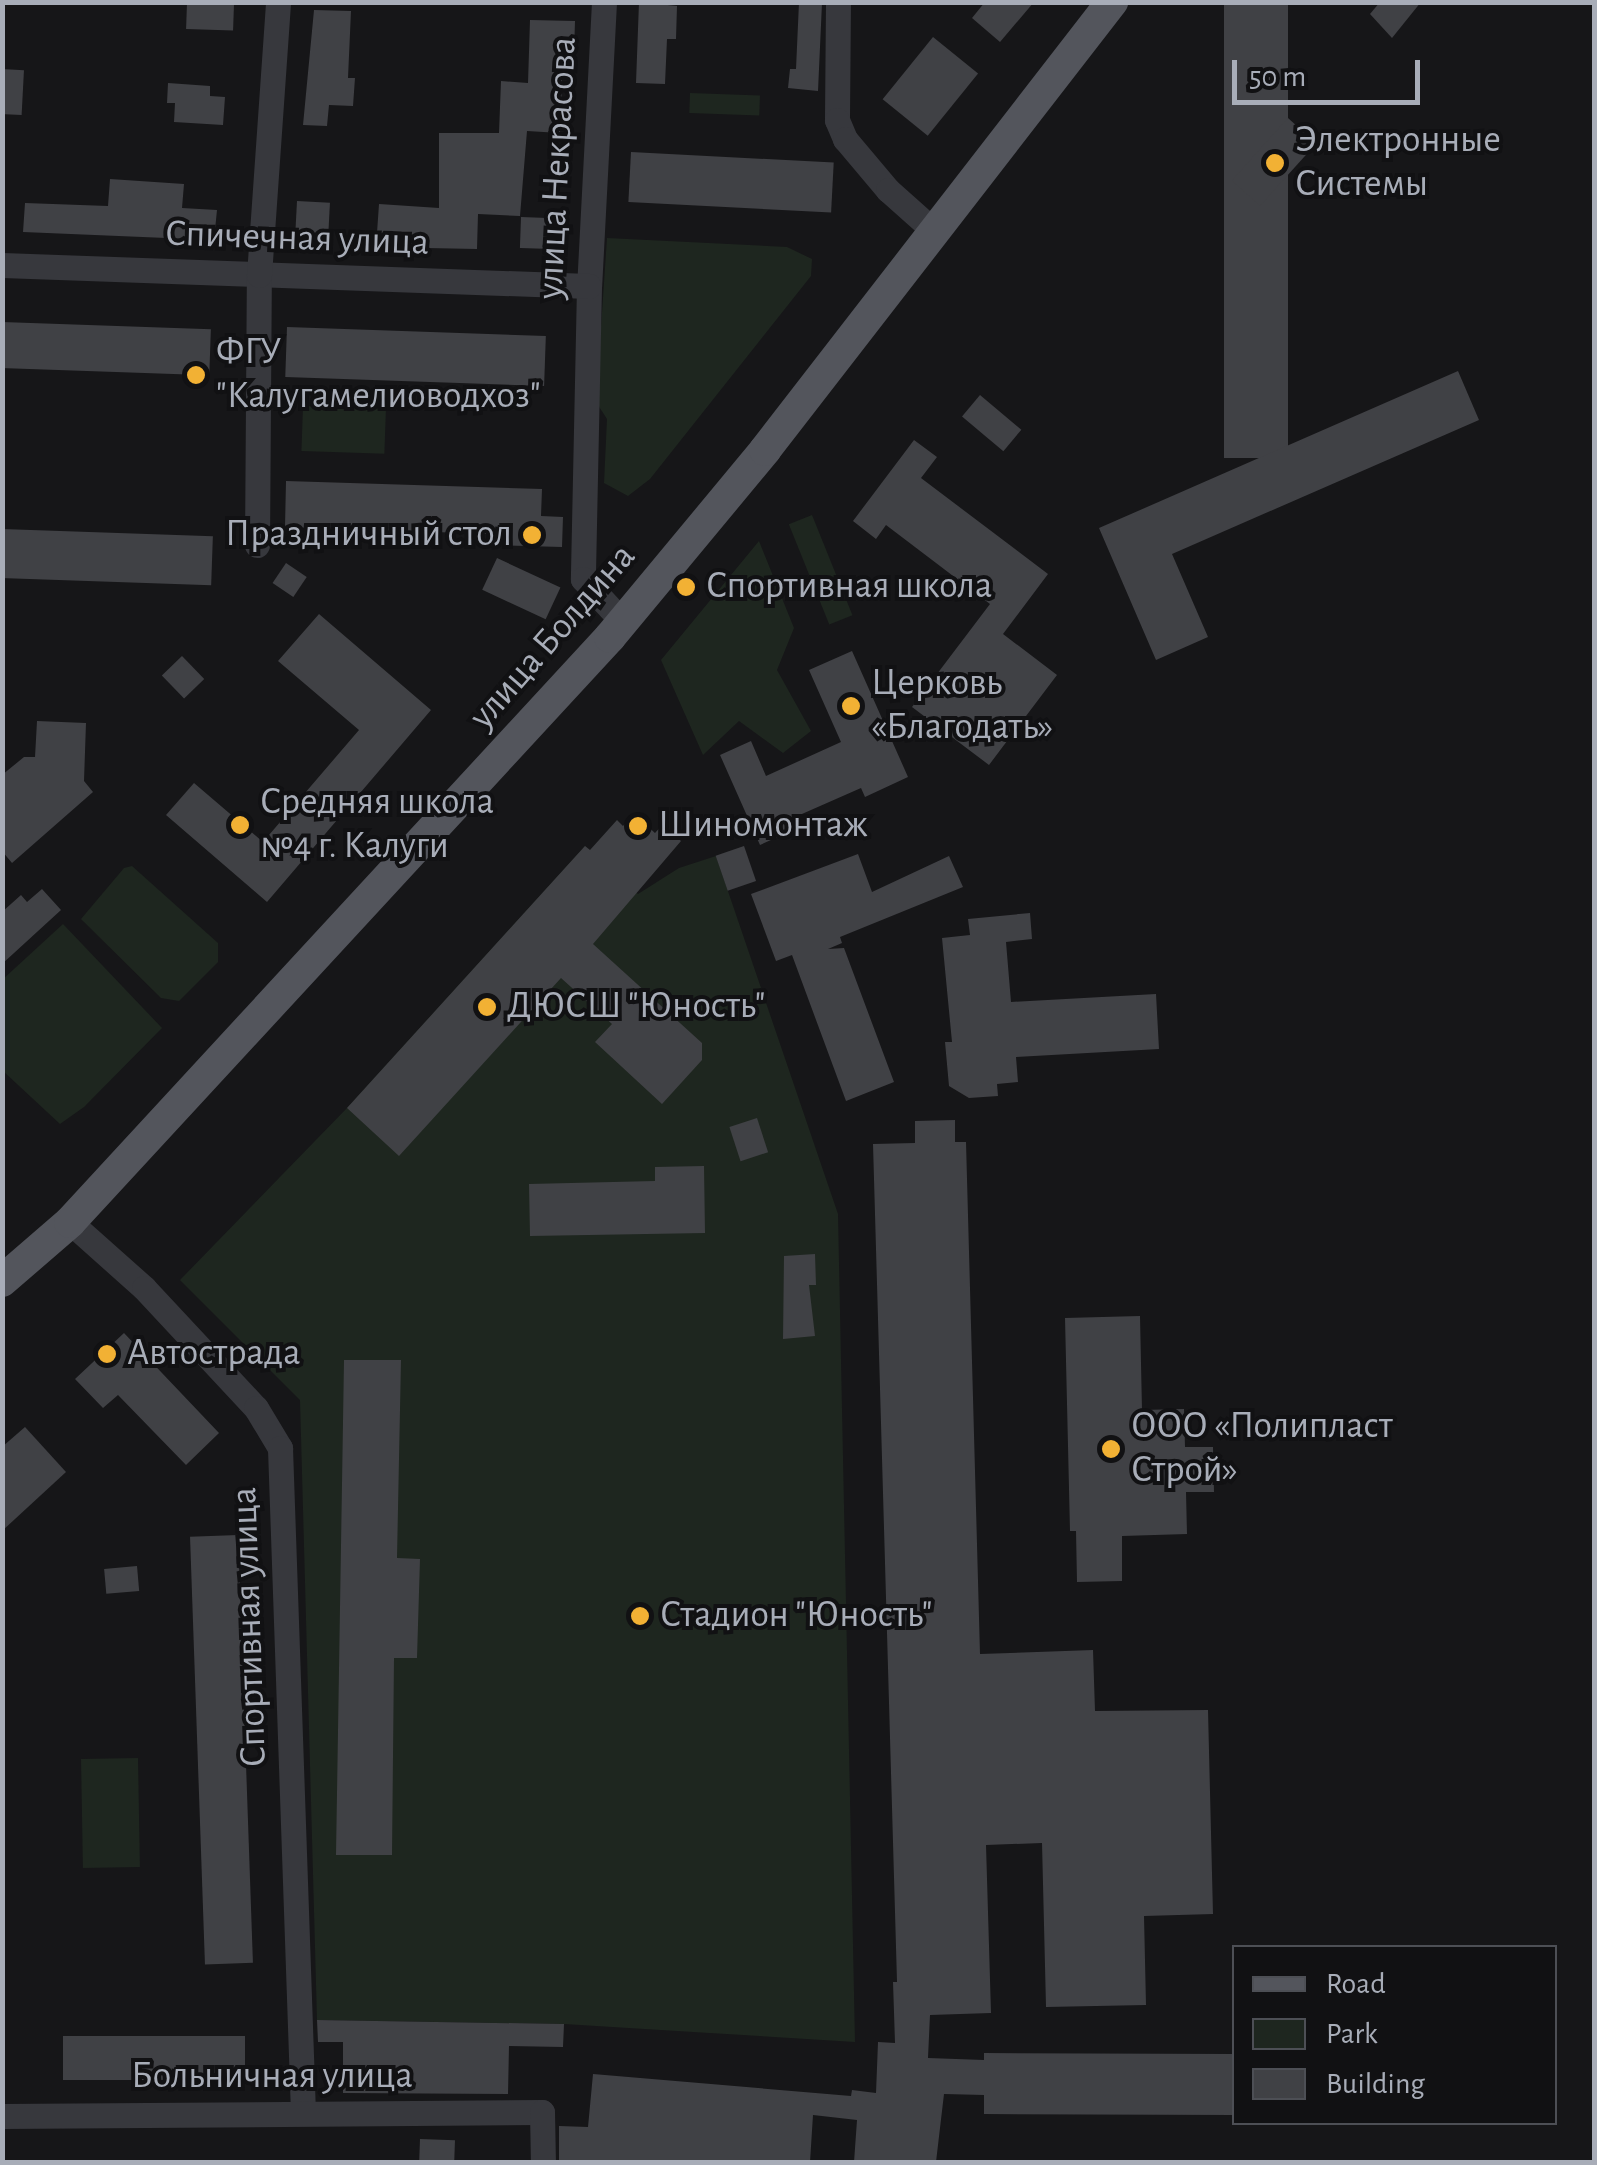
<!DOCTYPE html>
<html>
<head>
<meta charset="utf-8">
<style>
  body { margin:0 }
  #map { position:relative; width:1597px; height:2165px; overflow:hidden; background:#161618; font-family:"Alegreya Sans",sans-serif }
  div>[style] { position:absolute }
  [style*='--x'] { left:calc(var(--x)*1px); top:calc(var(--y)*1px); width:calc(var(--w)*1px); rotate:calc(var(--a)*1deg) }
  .green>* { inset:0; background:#1e261f; transform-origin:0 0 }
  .building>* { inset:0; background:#404145; transform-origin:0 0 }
  .minor>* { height:25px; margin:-12.5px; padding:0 12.5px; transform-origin:12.5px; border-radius:12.5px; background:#37383d }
  .major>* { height:32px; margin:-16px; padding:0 16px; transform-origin:16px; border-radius:16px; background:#53555c }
  .dots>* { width:28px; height:28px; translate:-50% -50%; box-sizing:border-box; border:5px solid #111113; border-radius:50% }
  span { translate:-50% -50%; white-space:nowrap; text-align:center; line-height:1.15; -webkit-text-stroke:8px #111113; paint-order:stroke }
  .poi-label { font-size:38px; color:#a8adb8 }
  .left { translate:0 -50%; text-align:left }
  .right { translate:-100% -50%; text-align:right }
  .street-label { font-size:38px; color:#a8adb8 }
  .frame { position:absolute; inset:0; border:5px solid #a8adb8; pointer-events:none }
  .legend { position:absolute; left:1232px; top:1945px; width:325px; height:180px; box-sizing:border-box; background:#111113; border:2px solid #4d4f55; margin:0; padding:12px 18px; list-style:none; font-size:30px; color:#a8adb8 }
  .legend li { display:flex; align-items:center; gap:20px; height:50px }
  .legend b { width:50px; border:2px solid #4d4f55 }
  .scale { position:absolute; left:1232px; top:60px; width:188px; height:45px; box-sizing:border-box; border:5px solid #a8adb8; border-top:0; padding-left:12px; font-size:30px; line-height:35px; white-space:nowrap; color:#a8adb8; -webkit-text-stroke:8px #111113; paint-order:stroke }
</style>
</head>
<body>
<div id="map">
  <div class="green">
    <i style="left:690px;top:93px;width:70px;height:20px;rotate:2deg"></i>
    <i style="clip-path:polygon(607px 238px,787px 247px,812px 259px,811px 276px,650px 479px,628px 496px,604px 483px,607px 419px,596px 402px)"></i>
    <i style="left:303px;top:406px;width:83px;height:45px;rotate:2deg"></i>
    <i style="left:812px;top:515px;width:108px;height:25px;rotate:68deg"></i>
    <i style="clip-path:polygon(759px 541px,794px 628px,777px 670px,811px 731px,783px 753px,739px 721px,703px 755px,661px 660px)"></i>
    <i style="clip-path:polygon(585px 846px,638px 894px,679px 868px,716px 856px,838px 1214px,855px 2042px,564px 2024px,317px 2020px,300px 1400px,180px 1280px,347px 1108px)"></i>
    <i style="clip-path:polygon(132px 866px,218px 943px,218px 962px,179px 1001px,161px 998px,81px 919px,124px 868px)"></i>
    <i style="clip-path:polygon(63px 924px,162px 1028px,84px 1107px,60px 1124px,3px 1071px,2px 980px)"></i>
    <i style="left:138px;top:1758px;width:109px;height:57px;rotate:89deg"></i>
  </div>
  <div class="building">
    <i style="clip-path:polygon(639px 2px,677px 6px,676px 39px,667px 39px,665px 84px,636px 83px)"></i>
    <i style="clip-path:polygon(799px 2px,822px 3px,818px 91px,788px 88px,790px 69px,796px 69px)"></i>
    <i style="clip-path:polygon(985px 2px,1034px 2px,1000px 42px,972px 18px)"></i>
    <i style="left:1224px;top:2px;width:64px;height:456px"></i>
    <i style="clip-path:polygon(1380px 2px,1421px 2px,1392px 38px,1370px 14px)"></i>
    <i style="left:187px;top:3px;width:47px;height:26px;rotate:2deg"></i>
    <i style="clip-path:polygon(314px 10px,351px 11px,348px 78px,355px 78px,353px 106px,329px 105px,327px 126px,303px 125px)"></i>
    <i style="clip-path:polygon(530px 20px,575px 21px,574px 55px,563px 55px,560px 133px,527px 131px,520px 216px,478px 214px,477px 249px,376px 247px,379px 204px,439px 208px,439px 133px,499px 133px,501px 81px,528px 83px)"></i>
    <i style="left:933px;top:37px;width:58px;height:80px;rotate:39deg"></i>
    <i style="left:2px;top:69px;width:22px;height:45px;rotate:3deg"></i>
    <i style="clip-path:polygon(168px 83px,210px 86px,210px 96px,225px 97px,223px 125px,174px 122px,175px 103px,167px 103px)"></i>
    <i style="left:1288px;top:118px;width:38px;height:84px;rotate:42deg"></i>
    <i style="left:631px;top:152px;width:203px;height:50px;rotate:3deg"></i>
    <i style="clip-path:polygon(110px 179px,184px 184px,182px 208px,217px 210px,214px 240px,23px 232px,25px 203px,108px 206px)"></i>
    <i style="left:297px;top:201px;width:33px;height:41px;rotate:3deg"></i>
    <i style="left:521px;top:217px;width:47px;height:31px;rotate:2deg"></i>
    <i style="left:2px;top:322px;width:209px;height:46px;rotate:2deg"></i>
    <i style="left:287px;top:327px;width:259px;height:50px;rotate:2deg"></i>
    <i style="clip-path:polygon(1458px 371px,1479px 420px,1172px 554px,1208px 637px,1156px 660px,1099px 528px)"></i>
    <i style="left:980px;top:395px;width:54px;height:28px;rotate:40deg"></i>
    <i style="clip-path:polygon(914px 440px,937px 457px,921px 478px,1048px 574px,1003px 634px,1057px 675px,989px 765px,912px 707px,990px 604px,886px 525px,876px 539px,853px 521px)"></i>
    <i style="clip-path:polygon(286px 481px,542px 489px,541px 516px,563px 517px,562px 547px,493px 545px,494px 534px,285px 527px)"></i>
    <i style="left:2px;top:529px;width:211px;height:49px;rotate:2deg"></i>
    <i style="left:497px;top:558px;width:70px;height:35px;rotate:25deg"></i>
    <i style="left:286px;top:563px;width:25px;height:24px;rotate:34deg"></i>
    <i style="clip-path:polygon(319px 614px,431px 710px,267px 902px,166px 815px,194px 783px,263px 842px,359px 730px,278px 661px)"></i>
    <i style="clip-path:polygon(852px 651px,908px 777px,865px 797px,861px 788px,786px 821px,791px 831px,760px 845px,720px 755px,751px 741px,766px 776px,841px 742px,809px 670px)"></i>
    <i style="left:182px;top:656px;width:32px;height:28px;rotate:46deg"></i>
    <i style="clip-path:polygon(37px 721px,86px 723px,84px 781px,93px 792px,12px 863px,2px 851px,2px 775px,24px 757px,35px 757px)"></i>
    <i style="clip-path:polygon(634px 814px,655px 833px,663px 824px,681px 841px,593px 944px,702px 1043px,702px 1060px,662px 1104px,595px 1042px,612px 1024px,561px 978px,399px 1156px,347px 1108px,585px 846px,590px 850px,617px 820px,623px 826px)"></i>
    <i style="left:744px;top:846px;width:37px;height:30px;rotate:71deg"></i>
    <i style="clip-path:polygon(858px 854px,872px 892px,949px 856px,963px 887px,840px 937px,842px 943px,828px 949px,844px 948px,894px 1082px,846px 1101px,792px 955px,776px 961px,751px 894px)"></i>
    <i style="clip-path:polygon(42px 889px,61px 910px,2px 964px,2px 912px,21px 895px,27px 902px)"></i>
    <i style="clip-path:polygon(1030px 913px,1032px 939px,1006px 942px,1011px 1002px,1156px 994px,1159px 1049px,1016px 1057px,1018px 1082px,997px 1084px,998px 1096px,969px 1098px,949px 1086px,945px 1042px,952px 1042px,942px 938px,970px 935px,968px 919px)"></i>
    <i style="left:757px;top:1118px;width:36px;height:29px;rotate:72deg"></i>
    <i style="clip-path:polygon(955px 1120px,955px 1142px,966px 1142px,980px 1654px,1093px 1650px,1095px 1711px,1208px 1710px,1213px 1914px,1144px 1916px,1146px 2005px,1046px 2007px,1042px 1843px,986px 1845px,991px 2013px,930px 2015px,928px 2058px,984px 2060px,984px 2053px,1234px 2054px,1234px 2115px,984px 2114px,984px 2095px,944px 2094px,936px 2162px,854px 2162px,857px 2120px,813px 2115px,810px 2162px,559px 2162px,559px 2126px,588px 2127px,593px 2074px,851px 2096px,852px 2090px,876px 2093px,878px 2042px,895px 2043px,893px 1982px,897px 1982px,873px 1144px,915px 1143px,915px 1121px)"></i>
    <i style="clip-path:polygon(704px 1166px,705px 1233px,530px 1236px,529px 1184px,655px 1181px,655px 1167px)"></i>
    <i style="clip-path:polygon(815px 1254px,816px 1285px,809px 1285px,815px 1336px,783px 1339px,784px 1256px)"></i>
    <i style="clip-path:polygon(1140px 1316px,1142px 1410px,1184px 1409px,1185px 1447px,1213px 1447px,1214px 1492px,1186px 1492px,1187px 1534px,1122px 1536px,1122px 1581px,1077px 1582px,1076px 1531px,1070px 1531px,1065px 1318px)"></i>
    <i style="clip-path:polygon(124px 1333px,219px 1433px,186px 1465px,118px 1395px,103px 1408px,75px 1379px)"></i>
    <i style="clip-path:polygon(344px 1360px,401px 1360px,397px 1558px,420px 1559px,417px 1658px,394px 1658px,392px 1855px,336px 1855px)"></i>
    <i style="clip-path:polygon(25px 1427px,66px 1472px,2px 1531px,2px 1447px)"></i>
    <i style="left:238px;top:1535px;width:428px;height:48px;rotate:88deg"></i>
    <i style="left:137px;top:1566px;width:25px;height:33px;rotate:85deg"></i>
    <i style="clip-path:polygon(317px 2020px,564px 2024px,563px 2047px,509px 2046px,508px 2094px,343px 2093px,343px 2042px,318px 2042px)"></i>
    <i style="left:245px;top:2036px;width:44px;height:182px;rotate:90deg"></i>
    <i style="left:420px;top:2139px;width:35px;height:22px;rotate:2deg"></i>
  </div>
  <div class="minor">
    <i style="--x:604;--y:2;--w:284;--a:93"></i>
    <i style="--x:589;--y:286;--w:293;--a:91.2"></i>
    <i style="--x:583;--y:579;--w:59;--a:47.1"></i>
    <i style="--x:838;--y:2;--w:118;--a:90.5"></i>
    <i style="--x:837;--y:120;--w:21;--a:67"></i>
    <i style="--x:845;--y:139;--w:67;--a:49.9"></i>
    <i style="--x:888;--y:190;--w:62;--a:41.7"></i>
    <i style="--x:2;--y:265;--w:587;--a:2.05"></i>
    <i style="--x:257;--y:545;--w:270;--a:-89.6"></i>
    <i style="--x:259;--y:275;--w:274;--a:-86"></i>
    <i style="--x:70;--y:1222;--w:99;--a:41.7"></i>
    <i style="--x:144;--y:1288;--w:164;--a:47"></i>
    <i style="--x:256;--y:1408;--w:47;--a:59"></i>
    <i style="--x:280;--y:1448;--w:665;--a:88.02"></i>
    <i style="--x:2;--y:2116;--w:540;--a:-0.42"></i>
    <i style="--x:542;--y:2112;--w:50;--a:88.9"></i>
  </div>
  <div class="major">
    <i style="--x:2;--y:1281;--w:90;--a:-40.9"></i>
    <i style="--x:70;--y:1222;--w:796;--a:-47.29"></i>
    <i style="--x:610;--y:637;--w:243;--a:-50.3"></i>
    <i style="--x:765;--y:450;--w:567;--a:-52.24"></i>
  </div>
  <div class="dots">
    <i style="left:1275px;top:163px;background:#f2b134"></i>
    <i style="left:196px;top:375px;background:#f2b134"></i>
    <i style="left:532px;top:535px;background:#f2b134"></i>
    <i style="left:686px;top:587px;background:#f2b134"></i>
    <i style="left:851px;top:706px;background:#f2b134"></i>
    <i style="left:240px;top:825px;background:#f2b134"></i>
    <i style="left:638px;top:826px;background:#f2b134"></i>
    <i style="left:487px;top:1007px;background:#f2b134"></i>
    <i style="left:107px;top:1354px;background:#f2b134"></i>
    <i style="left:1111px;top:1449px;background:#f2b134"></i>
    <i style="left:640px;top:1616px;background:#f2b134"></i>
  </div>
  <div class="poi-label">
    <span class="left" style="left:1295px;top:163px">Электронные<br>Системы</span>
    <span class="left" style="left:216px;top:375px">ФГУ<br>"Калугамелиоводхоз"</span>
    <span class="right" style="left:512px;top:535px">Праздничный стол</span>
    <span class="left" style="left:706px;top:587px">Спортивная школа</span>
    <span class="left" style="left:871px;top:706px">Церковь<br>«Благодать»</span>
    <span class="left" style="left:260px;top:825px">Средняя школа<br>№4 г. Калуги</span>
    <span class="left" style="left:658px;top:826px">Шиномонтаж</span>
    <span class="left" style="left:507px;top:1007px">ДЮСШ "Юность"</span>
    <span class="left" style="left:127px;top:1354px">Автострада</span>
    <span class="left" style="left:1131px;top:1449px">ООО «Полипласт<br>Строй»</span>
    <span class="left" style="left:660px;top:1616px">Стадион "Юность"</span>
  </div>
  <div class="street-label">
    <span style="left:558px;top:168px;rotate:-87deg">улица Некрасова</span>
    <span style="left:297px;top:239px;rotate:2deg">Спичечная улица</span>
    <span style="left:553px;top:637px;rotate:-49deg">улица Болдина</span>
    <span style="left:250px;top:1627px;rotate:-92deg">Спортивная улица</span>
    <span style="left:272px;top:2077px">Больничная улица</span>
  </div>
  <div class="frame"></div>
  <ul class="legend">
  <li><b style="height:12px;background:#53555c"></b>Road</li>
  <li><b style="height:28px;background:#1e261f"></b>Park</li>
  <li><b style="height:28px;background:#404145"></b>Building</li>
  </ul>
  <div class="scale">50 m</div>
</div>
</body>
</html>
